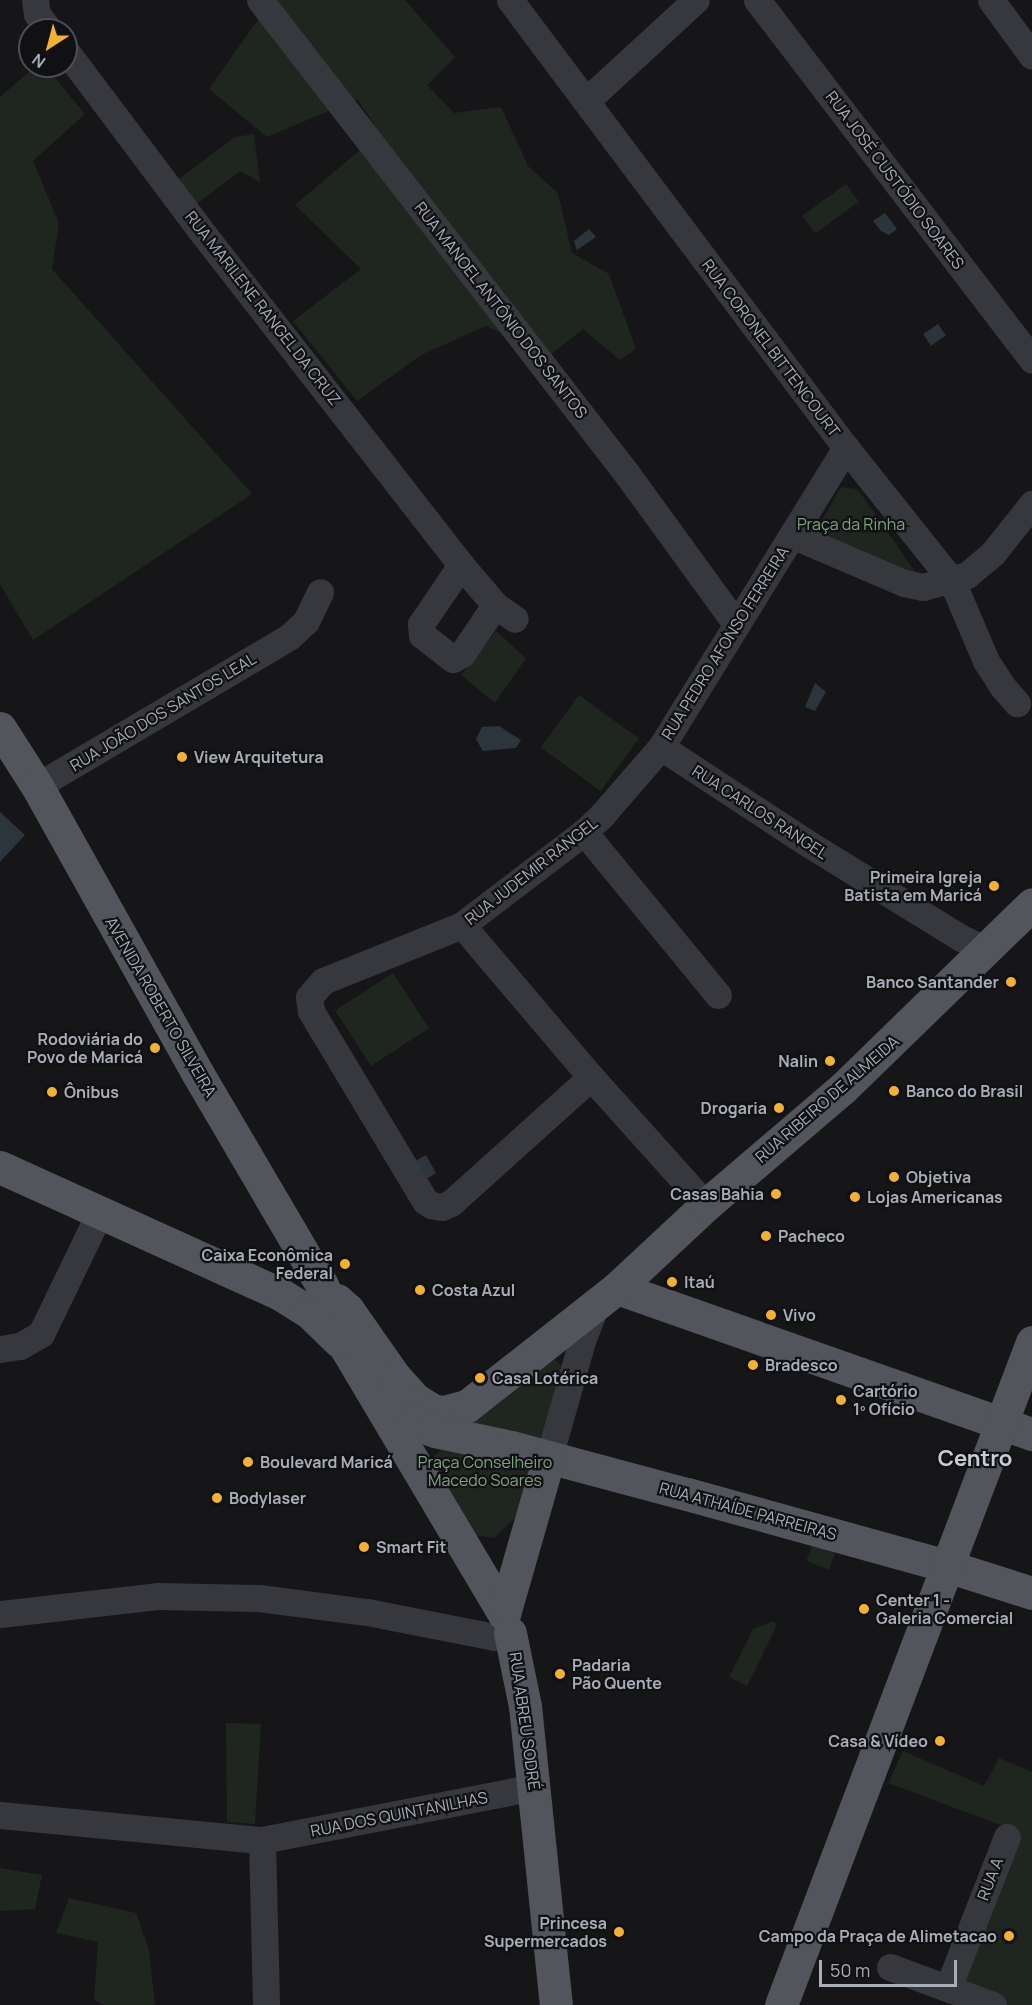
<!DOCTYPE html>
<html>
<head>
<meta charset="utf-8">
<style>
  body { margin:0 }
  #map { position:relative; width:1032px; height:2005px; overflow:hidden; background:#161618; font-family:Manrope,sans-serif }
  div>[style] { position:absolute }
  [style*='--x'] { left:calc(var(--x)*1px); top:calc(var(--y)*1px); width:calc(var(--w)*1px); rotate:calc(var(--a)*1deg) }
  .green>* { inset:0; background:#1e261f; transform-origin:0 0 }
  .water>* { inset:0; background:#2c353c; transform-origin:0 0 }
  .minor>* { height:27px; margin:-13.5px; padding:0 13.5px; transform-origin:13.5px; border-radius:13.5px; background:#37383d }
  .major>* { height:33px; margin:-16.5px; padding:0 16.5px; transform-origin:16.5px; border-radius:16.5px; background:#53555c }
  .dots>* { width:16px; height:16px; translate:-50% -50%; box-sizing:border-box; border:3px solid #111113; border-radius:50% }
  span { translate:-50% -50%; white-space:nowrap; text-align:center; line-height:1.15; -webkit-text-stroke:4.5px #111113; paint-order:stroke }
  .street-label { font-size:16px; color:#a8adb8 }
  .park-label { font-size:16px; color:#7fa381 }
  .poi-label { font-size:16px; color:#a8adb8; font-weight:700 }
  .left { translate:0 -50%; text-align:left }
  .right { translate:-100% -50%; text-align:right }
  .district-label { font-size:22px; color:#c9ccd4; font-weight:700 }
  .north { position:absolute; left:18px; top:18px; width:60px; height:60px; box-sizing:border-box; background:#111113; border:2px solid #4d4f55; border-radius:50%; rotate:216deg; font-size:16px; font-weight:700; line-height:24px; text-align:center; color:#a8adb8 }
  .north::after { content:''; display:block; margin:auto; width:21px; height:27px; background:#f2b134; clip-path:polygon(50% 0,100% 100%,50% 72%,0 100%) }
  .scale { position:absolute; left:819px; top:1960px; width:138px; height:27px; box-sizing:border-box; border:3px solid #a8adb8; border-top:0; padding-left:8px; font-size:18px; line-height:21px; white-space:nowrap; color:#a8adb8; -webkit-text-stroke:4px #111113; paint-order:stroke }
</style>
</head>
<body>
<div id="map">
  <div class="green">
    <i style="clip-path:polygon(272px 0,405px 0,455px 57px,427px 85px,454px 113px,501px 107px,528px 166px,558px 193px,572px 253px,609px 274px,636px 349px,620px 360px,583px 329px,550px 355px,486px 326px,421px 355px,357px 401px,293px 321px,361px 269px,295px 205px,380px 133px,357px 99px,267px 137px,209px 89px)"></i>
    <i style="clip-path:polygon(36px 66px,45px 66px,85px 114px,33px 161px,59px 223px,52px 269px,252px 494px,33px 640px,0 584px,0 97px)"></i>
    <i style="clip-path:polygon(254px 134px,260px 182px,240px 171px,190px 209px,171px 185px,235px 137px)"></i>
    <i style="left:846px;top:184px;width:22px;height:54px;rotate:54deg"></i>
    <i style="clip-path:polygon(841px 487px,856px 489px,864px 498px,920px 579px,821px 536px,818px 528px,822px 520px)"></i>
    <i style="clip-path:polygon(496px 631px,526px 658px,495px 703px,461px 675px)"></i>
    <i style="left:579px;top:695px;width:74px;height:65px;rotate:36deg"></i>
    <i style="left:393px;top:973px;width:66px;height:69px;rotate:57deg"></i>
    <i style="clip-path:polygon(553px 1357px,561px 1365px,562px 1375px,514px 1519px,494px 1538px,472px 1535px,432px 1463px,432px 1458px,539px 1362px)"></i>
    <i style="left:813px;top:1544px;width:24px;height:18px;rotate:22deg"></i>
    <i style="clip-path:polygon(774px 1621px,777px 1625px,747px 1686px,729px 1677px,753px 1629px)"></i>
    <i style="clip-path:polygon(226px 1723px,261px 1724px,255px 1824px,227px 1822px)"></i>
    <i style="clip-path:polygon(903px 1751px,984px 1786px,999px 1758px,1032px 1772px,1032px 2005px,997px 2005px,954px 1990px,1019px 1832px,888px 1783px)"></i>
    <i style="clip-path:polygon(0 1868px,42px 1875px,35px 1909px,0 1911px)"></i>
    <i style="clip-path:polygon(69px 1898px,136px 1913px,149px 1950px,155px 2005px,105px 2005px,94px 2000px,98px 1942px,56px 1933px)"></i>
  </div>
  <div class="water">
    <i style="clip-path:polygon(885px 213px,897px 229px,889px 235px,881px 231px,873px 221px)"></i>
    <i style="clip-path:polygon(589px 229px,596px 237px,577px 250px,574px 241px)"></i>
    <i style="left:938px;top:324px;width:14px;height:18px;rotate:56deg"></i>
    <i style="clip-path:polygon(815px 683px,826px 692px,815px 711px,805px 707px)"></i>
    <i style="clip-path:polygon(499px 726px,521px 740px,516px 748px,483px 751px,476px 739px,482px 727px)"></i>
    <i style="clip-path:polygon(0 812px,25px 835px,0 862px)"></i>
    <i style="left:426px;top:1155px;width:21px;height:12px;rotate:61deg"></i>
  </div>
  <div class="minor">
    <i style="--x:35;--y:0;--w:14;--a:82"></i>
    <i style="--x:37;--y:14;--w:20;--a:53"></i>
    <i style="--x:260;--y:0;--w:599;--a:52.25"></i>
    <i style="--x:627;--y:474;--w:185;--a:54"></i>
    <i style="--x:510;--y:0;--w:560;--a:53.13"></i>
    <i style="--x:846;--y:448;--w:170;--a:51.4"></i>
    <i style="--x:952;--y:581;--w:87;--a:67"></i>
    <i style="--x:986;--y:661;--w:30;--a:57"></i>
    <i style="--x:1002;--y:686;--w:23;--a:49"></i>
    <i style="--x:757;--y:0;--w:453;--a:52.6"></i>
    <i style="--x:991;--y:0;--w:69;--a:53.8"></i>
    <i style="--x:66;--y:51;--w:220;--a:53.1"></i>
    <i style="--x:198;--y:227;--w:428;--a:52.1"></i>
    <i style="--x:461;--y:565;--w:52;--a:49.6"></i>
    <i style="--x:495;--y:605;--w:24;--a:35"></i>
    <i style="--x:586;--y:101;--w:149;--a:-42.6"></i>
    <i style="--x:792;--y:535;--w:122;--a:23.2"></i>
    <i style="--x:904;--y:583;--w:19;--a:12"></i>
    <i style="--x:923;--y:587;--w:46;--a:-15.3"></i>
    <i style="--x:967;--y:575;--w:34;--a:-40"></i>
    <i style="--x:993;--y:553;--w:63;--a:-51.5"></i>
    <i style="--x:461;--y:565;--w:71;--a:124.1"></i>
    <i style="--x:421;--y:624;--w:11;--a:85"></i>
    <i style="--x:422;--y:635;--w:39;--a:38"></i>
    <i style="--x:453;--y:659;--w:10;--a:-29"></i>
    <i style="--x:462;--y:654;--w:59;--a:-56"></i>
    <i style="--x:661;--y:747;--w:171;--a:33.3"></i>
    <i style="--x:804;--y:841;--w:185;--a:31.7"></i>
    <i style="--x:961;--y:938;--w:26;--a:25"></i>
    <i style="--x:37;--y:786;--w:293;--a:-30.6"></i>
    <i style="--x:289;--y:637;--w:23;--a:-43"></i>
    <i style="--x:306;--y:621;--w:32;--a:-64"></i>
    <i style="--x:584;--y:832;--w:211;--a:50.6"></i>
    <i style="--x:462;--y:925;--w:199;--a:49.7"></i>
    <i style="--x:591;--y:1077;--w:172;--a:48.1"></i>
    <i style="--x:591;--y:1077;--w:188;--a:138"></i>
    <i style="--x:451;--y:1203;--w:10;--a:156"></i>
    <i style="--x:442;--y:1207;--w:11;--a:-170"></i>
    <i style="--x:431;--y:1205;--w:7;--a:-146"></i>
    <i style="--x:425;--y:1201;--w:222;--a:-121"></i>
    <i style="--x:311;--y:1011;--w:14;--a:-98"></i>
    <i style="--x:309;--y:997;--w:21;--a:-49"></i>
    <i style="--x:323;--y:981;--w:150;--a:-21.9"></i>
    <i style="--x:462;--y:925;--w:153;--a:-37.3"></i>
    <i style="--x:584;--y:832;--w:25;--a:-43"></i>
    <i style="--x:602;--y:815;--w:90;--a:-49.1"></i>
    <i style="--x:661;--y:747;--w:352;--a:-58.3"></i>
    <i style="--x:0;--y:1349;--w:20;--a:-9"></i>
    <i style="--x:20;--y:1346;--w:24;--a:-30"></i>
    <i style="--x:41;--y:1334;--w:136;--a:-64.2"></i>
    <i style="--x:549;--y:1457;--w:121;--a:-74.1"></i>
    <i style="--x:582;--y:1341;--w:36;--a:-69"></i>
    <i style="--x:0;--y:1614;--w:158;--a:-6.5"></i>
    <i style="--x:157;--y:1596;--w:102;--a:1.1"></i>
    <i style="--x:259;--y:1598;--w:109;--a:7.4"></i>
    <i style="--x:367;--y:1612;--w:129;--a:11.1"></i>
    <i style="--x:494;--y:1637;--w:16;--a:-14"></i>
    <i style="--x:510;--y:1633;--w:20;--a:-108"></i>
    <i style="--x:0;--y:1815;--w:263;--a:5.5"></i>
    <i style="--x:262;--y:1840;--w:278;--a:-11"></i>
    <i style="--x:262;--y:1840;--w:165;--a:88.6"></i>
    <i style="--x:890;--y:1967;--w:110;--a:20.3"></i>
    <i style="--x:948;--y:1988;--w:162;--a:-68.7"></i>
  </div>
  <div class="major">
    <i style="--x:0;--y:728;--w:69;--a:57.5"></i>
    <i style="--x:37;--y:786;--w:330;--a:60.8"></i>
    <i style="--x:198;--y:1074;--w:245;--a:59.6"></i>
    <i style="--x:322;--y:1285;--w:67;--a:69.1"></i>
    <i style="--x:346;--y:1348;--w:309;--a:59.3"></i>
    <i style="--x:0;--y:1167;--w:307;--a:24.4"></i>
    <i style="--x:280;--y:1294;--w:34;--a:32"></i>
    <i style="--x:309;--y:1312;--w:43;--a:44.1"></i>
    <i style="--x:617;--y:1288;--w:440;--a:19.4"></i>
    <i style="--x:337;--y:1300;--w:15;--a:42"></i>
    <i style="--x:348;--y:1310;--w:82;--a:55"></i>
    <i style="--x:395;--y:1377;--w:31;--a:48"></i>
    <i style="--x:416;--y:1400;--w:21;--a:31"></i>
    <i style="--x:434;--y:1411;--w:10;--a:6"></i>
    <i style="--x:444;--y:1412;--w:24;--a:-15"></i>
    <i style="--x:467;--y:1406;--w:191;--a:-38.2"></i>
    <i style="--x:617;--y:1288;--w:122;--a:-43"></i>
    <i style="--x:706;--y:1205;--w:179;--a:-40.5"></i>
    <i style="--x:842;--y:1089;--w:265;--a:-44.2"></i>
    <i style="--x:410;--y:1422;--w:27;--a:20"></i>
    <i style="--x:435;--y:1431;--w:78;--a:11.9"></i>
    <i style="--x:511;--y:1447;--w:182;--a:15"></i>
    <i style="--x:687;--y:1494;--w:270;--a:15.5"></i>
    <i style="--x:947;--y:1566;--w:89;--a:17.6"></i>
    <i style="--x:504;--y:1614;--w:163;--a:-74"></i>
    <i style="--x:510;--y:1633;--w:75;--a:78.4"></i>
    <i style="--x:525;--y:1706;--w:301;--a:84.1"></i>
    <i style="--x:781;--y:2005;--w:709;--a:-69.26"></i>
  </div>
  <div class="dots">
    <i style="left:182px;top:757px;background:#f2b134"></i>
    <i style="left:994px;top:886px;background:#f2b134"></i>
    <i style="left:1011px;top:982px;background:#f2b134"></i>
    <i style="left:155px;top:1048px;background:#f2b134"></i>
    <i style="left:830px;top:1061px;background:#f2b134"></i>
    <i style="left:894px;top:1091px;background:#f2b134"></i>
    <i style="left:52px;top:1092px;background:#f2b134"></i>
    <i style="left:779px;top:1108px;background:#f2b134"></i>
    <i style="left:894px;top:1177px;background:#f2b134"></i>
    <i style="left:776px;top:1194px;background:#f2b134"></i>
    <i style="left:855px;top:1197px;background:#f2b134"></i>
    <i style="left:766px;top:1236px;background:#f2b134"></i>
    <i style="left:345px;top:1264px;background:#f2b134"></i>
    <i style="left:672px;top:1282px;background:#f2b134"></i>
    <i style="left:420px;top:1290px;background:#f2b134"></i>
    <i style="left:771px;top:1315px;background:#f2b134"></i>
    <i style="left:753px;top:1365px;background:#f2b134"></i>
    <i style="left:480px;top:1378px;background:#f2b134"></i>
    <i style="left:841px;top:1400px;background:#f2b134"></i>
    <i style="left:248px;top:1462px;background:#f2b134"></i>
    <i style="left:217px;top:1498px;background:#f2b134"></i>
    <i style="left:364px;top:1547px;background:#f2b134"></i>
    <i style="left:864px;top:1609px;background:#f2b134"></i>
    <i style="left:560px;top:1674px;background:#f2b134"></i>
    <i style="left:940px;top:1741px;background:#f2b134"></i>
    <i style="left:619px;top:1932px;background:#f2b134"></i>
    <i style="left:1009px;top:1936px;background:#f2b134"></i>
  </div>
  <div class="street-label">
    <span style="left:895px;top:180px;rotate:53deg">RUA JOSÉ CUSTÓDIO SOARES</span>
    <span style="left:263px;top:308px;rotate:52deg">RUA MARILENE RANGEL DA CRUZ</span>
    <span style="left:501px;top:310px;rotate:52deg">RUA MANOEL ANTÔNIO DOS SANTOS</span>
    <span style="left:771px;top:348px;rotate:53deg">RUA CORONEL BITTENCOURT</span>
    <span style="left:725px;top:643px;rotate:-58deg">RUA PEDRO AFONSO FERREIRA</span>
    <span style="left:163px;top:712px;rotate:-31deg">RUA JOÃO DOS SANTOS LEAL</span>
    <span style="left:760px;top:812px;rotate:33deg">RUA CARLOS RANGEL</span>
    <span style="left:531px;top:871px;rotate:-38deg">RUA JUDEMIR RANGEL</span>
    <span style="left:161px;top:1007px;rotate:60deg">AVENIDA ROBERTO SILVEIRA</span>
    <span style="left:827px;top:1099px;rotate:-41deg">RUA RIBEIRO DE ALMEIDA</span>
    <span style="left:748px;top:1511px;rotate:15deg">RUA ATHAÍDE PARREIRAS</span>
    <span style="left:525px;top:1721px;rotate:82deg">RUA ABREU SODRÉ</span>
    <span style="left:399px;top:1814px;rotate:-11deg">RUA DOS QUINTANILHAS</span>
    <span style="left:990px;top:1879px;rotate:-69deg">RUA A</span>
  </div>
  <div class="park-label">
    <span style="left:851px;top:524px">Praça da Rinha</span>
    <span style="left:485px;top:1471px">Praça Conselheiro<br>Macedo Soares</span>
  </div>
  <div class="poi-label">
    <span class="left" style="left:194px;top:757px">View Arquitetura</span>
    <span class="right" style="left:982px;top:886px">Primeira Igreja<br>Batista em Maricá</span>
    <span class="right" style="left:999px;top:982px">Banco Santander</span>
    <span class="right" style="left:143px;top:1048px">Rodoviária do<br>Povo de Maricá</span>
    <span class="right" style="left:818px;top:1061px">Nalin</span>
    <span class="left" style="left:906px;top:1091px">Banco do Brasil</span>
    <span class="left" style="left:64px;top:1092px">Ônibus</span>
    <span class="right" style="left:767px;top:1108px">Drogaria</span>
    <span class="left" style="left:906px;top:1177px">Objetiva</span>
    <span class="right" style="left:764px;top:1194px">Casas Bahia</span>
    <span class="left" style="left:867px;top:1197px">Lojas Americanas</span>
    <span class="left" style="left:778px;top:1236px">Pacheco</span>
    <span class="right" style="left:333px;top:1264px">Caixa Econômica<br>Federal</span>
    <span class="left" style="left:684px;top:1282px">Itaú</span>
    <span class="left" style="left:432px;top:1290px">Costa Azul</span>
    <span class="left" style="left:783px;top:1315px">Vivo</span>
    <span class="left" style="left:765px;top:1365px">Bradesco</span>
    <span class="left" style="left:492px;top:1378px">Casa Lotérica</span>
    <span class="left" style="left:853px;top:1400px">Cartório<br>1º Ofício</span>
    <span class="left" style="left:260px;top:1462px">Boulevard Maricá</span>
    <span class="left" style="left:229px;top:1498px">Bodylaser</span>
    <span class="left" style="left:376px;top:1547px">Smart Fit</span>
    <span class="left" style="left:876px;top:1609px">Center 1 -<br>Galeria Comercial</span>
    <span class="left" style="left:572px;top:1674px">Padaria<br>Pão Quente</span>
    <span class="right" style="left:928px;top:1741px">Casa &amp; Vídeo</span>
    <span class="right" style="left:607px;top:1932px">Princesa<br>Supermercados</span>
    <span class="right" style="left:997px;top:1936px">Campo da Praça de Alimetacao</span>
  </div>
  <div class="district-label">
    <span style="left:975px;top:1459px">Centro</span>
  </div>
  <div class="north">N</div>
  <div class="scale">50 m</div>
</div>
</body>
</html>
